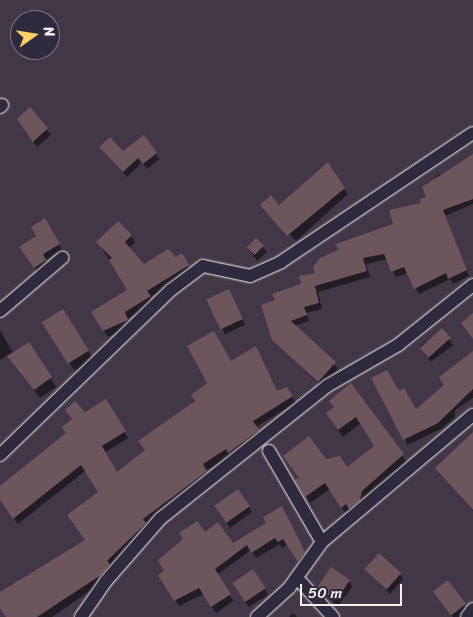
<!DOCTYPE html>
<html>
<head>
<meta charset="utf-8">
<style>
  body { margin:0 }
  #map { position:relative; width:473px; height:617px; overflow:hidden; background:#413746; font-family:Sriracha,sans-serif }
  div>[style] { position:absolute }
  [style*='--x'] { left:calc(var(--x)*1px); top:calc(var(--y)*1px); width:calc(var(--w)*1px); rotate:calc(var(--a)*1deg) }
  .shadow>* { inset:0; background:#0007; transform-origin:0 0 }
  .building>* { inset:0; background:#6c565b; transform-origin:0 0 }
  .roads { filter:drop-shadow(0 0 1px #f4f1e8) drop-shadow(0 0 1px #f4f1e8) }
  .minor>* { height:12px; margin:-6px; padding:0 6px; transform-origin:6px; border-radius:6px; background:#2f2a3d }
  span { translate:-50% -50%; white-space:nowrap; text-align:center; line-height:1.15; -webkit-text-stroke:4px #2f2a3d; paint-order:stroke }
  .north { position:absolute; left:10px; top:10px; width:50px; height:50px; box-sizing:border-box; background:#2f2a3d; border:1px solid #7e7a81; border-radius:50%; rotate:77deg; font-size:14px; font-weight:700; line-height:20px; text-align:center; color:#f4f1e8 }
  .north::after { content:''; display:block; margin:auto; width:18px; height:22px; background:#ffd166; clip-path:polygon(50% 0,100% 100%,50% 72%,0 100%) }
  .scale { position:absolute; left:300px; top:584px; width:102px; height:22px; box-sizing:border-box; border:2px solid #f4f1e8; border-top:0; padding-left:6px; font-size:15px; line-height:18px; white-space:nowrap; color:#f4f1e8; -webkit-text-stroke:4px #2f2a3d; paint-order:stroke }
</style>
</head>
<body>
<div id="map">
  <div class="shadow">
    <i style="clip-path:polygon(30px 109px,51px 135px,37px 147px,19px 119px)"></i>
    <i style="clip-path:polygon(101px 148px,156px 153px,159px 159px,147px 169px,142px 162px,127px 177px)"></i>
    <i style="clip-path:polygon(473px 156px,473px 204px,445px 216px,469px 276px,453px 284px,450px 279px,419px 294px,408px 273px,396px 277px,388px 259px,366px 264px,370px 277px,318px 292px,322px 309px,306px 313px,309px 321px,295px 326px,338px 369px,322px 387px,273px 339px,277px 301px,423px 204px,439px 182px,436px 176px,464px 165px)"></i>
    <i style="clip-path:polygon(344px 189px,348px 194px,296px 241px,262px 205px,279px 206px)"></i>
    <i style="clip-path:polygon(45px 220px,62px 250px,45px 260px,49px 266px,38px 272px,24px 253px)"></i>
    <i style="clip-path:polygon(131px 236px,135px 242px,129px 248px,144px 266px,181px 255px,191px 272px,150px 298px,153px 303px,128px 319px,131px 327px,108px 337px,93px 312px,128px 290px,98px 242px)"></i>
    <i style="clip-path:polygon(256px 239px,267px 252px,257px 261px,247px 247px)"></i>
    <i style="clip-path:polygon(232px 296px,245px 325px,225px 334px,209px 300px)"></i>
    <i style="clip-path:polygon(63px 311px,93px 359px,75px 371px,49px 332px)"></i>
    <i style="clip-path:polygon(0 330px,14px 354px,29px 344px,56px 387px,40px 398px,8px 355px,0 360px)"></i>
    <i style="left:442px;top:330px;width:19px;height:28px;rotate:54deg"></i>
    <i style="clip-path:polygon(473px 352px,473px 398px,455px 410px,455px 417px,441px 429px,407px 445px,398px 393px,416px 411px,445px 386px)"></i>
    <i style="clip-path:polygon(230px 363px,277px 392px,287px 388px,296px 403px,256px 427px,261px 437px,206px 471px,210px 478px,146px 526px,148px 530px,104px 581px,52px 617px,9px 617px,0 594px,86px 541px,99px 492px,85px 471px,18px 524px,0 500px,0 488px,67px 434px,73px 420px,66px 410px,84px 414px,106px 401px,128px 438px,104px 453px,117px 474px,146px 451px)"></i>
    <i style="clip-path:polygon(351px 385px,407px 462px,354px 515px,346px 514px,330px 489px,310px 503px,297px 480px,325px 460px,347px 469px,376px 446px,361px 423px,343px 437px,331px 420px)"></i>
    <i style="clip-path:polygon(473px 434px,473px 511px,437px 469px)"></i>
    <i style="clip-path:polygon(249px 506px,252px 512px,230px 528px,219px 512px)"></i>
    <i style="clip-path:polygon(285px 513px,307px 559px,302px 567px,288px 544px,282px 548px,280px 544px,256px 558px,251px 550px,217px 575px,233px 601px,216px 613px,203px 594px,179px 606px,160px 575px,205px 534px,233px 544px)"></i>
    <i style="clip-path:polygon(366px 569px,400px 574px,403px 579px,390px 594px)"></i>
    <i style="clip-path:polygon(349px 581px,352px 587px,338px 606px,318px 587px)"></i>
    <i style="clip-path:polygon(447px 582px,469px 610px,461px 617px,453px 617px,434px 592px)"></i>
    <i style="clip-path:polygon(236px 589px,265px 589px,268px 595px,249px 607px)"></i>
    <i style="clip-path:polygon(293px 613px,297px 617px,289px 617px)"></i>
  </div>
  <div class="building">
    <i style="clip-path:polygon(30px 107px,48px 128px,33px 142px,17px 119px)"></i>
    <i style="clip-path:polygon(144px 135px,157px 153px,143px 164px,138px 158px,123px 172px,99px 147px,110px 137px,123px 151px)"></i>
    <i style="clip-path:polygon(473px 154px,473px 199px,443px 210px,467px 270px,448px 279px,446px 273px,414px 289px,404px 267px,391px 272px,384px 254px,363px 258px,367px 271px,315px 286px,319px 303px,304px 307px,307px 315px,291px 321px,336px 362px,318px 382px,272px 340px,261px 305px,275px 300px,272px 294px,301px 284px,299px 276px,315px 273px,313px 267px,320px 258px,338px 250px,336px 244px,393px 224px,389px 210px,421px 203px,420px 199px,426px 197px,422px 187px)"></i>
    <i style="clip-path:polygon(328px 162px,345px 188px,287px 236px,260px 205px,271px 195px,279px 205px)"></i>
    <i style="clip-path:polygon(45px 218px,60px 244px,43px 254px,46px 260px,34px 268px,19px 247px,36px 236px,31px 227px)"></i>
    <i style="clip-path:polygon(118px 221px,132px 235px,125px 242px,144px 264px,168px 249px,176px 257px,182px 253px,189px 265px,147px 291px,151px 296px,125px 312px,128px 320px,103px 331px,91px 312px,127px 290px,109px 260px,112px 258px,96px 242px)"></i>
    <i style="left:256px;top:238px;width:11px;height:13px;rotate:45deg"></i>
    <i style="left:229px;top:289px;width:33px;height:25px;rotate:65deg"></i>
    <i style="left:63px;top:309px;width:49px;height:25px;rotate:58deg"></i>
    <i style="clip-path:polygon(473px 313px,473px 339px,461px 323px)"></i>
    <i style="left:442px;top:328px;width:13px;height:30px;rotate:48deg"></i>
    <i style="clip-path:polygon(214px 331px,231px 361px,256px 346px,277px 391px,287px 387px,293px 396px,253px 421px,259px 430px,228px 453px,226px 449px,203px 464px,207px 471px,143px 519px,146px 523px,107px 561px,110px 564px,101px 575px,37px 617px,6px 617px,0 608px,0 592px,85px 540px,67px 515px,98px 492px,81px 465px,13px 519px,0 500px,0 486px,66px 433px,62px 427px,72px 419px,65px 410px,75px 401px,85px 412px,106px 399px,126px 431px,102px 446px,117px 472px,145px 450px,138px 441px,195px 401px,191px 395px,207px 383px,187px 346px)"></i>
    <i style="clip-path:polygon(29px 342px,52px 377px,34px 390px,7px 356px)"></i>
    <i style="clip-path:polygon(473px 351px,473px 389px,438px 423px,403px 440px,371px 378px,387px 370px,399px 391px,404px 388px,416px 409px,444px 385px,439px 377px)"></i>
    <i style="clip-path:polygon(351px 383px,404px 454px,362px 491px,360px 500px,349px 509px,346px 504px,341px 508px,325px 483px,305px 497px,295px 480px,299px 478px,283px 456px,309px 436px,326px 459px,340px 456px,347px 467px,374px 446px,356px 417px,338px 430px,326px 413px,334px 407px,329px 401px)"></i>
    <i style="clip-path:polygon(473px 432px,473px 510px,435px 468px)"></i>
    <i style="left:238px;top:489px;width:21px;height:29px;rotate:55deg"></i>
    <i style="clip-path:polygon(282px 506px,305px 552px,298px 562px,283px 539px,278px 542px,275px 538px,251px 553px,247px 545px,215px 569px,231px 594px,211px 607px,199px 588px,174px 601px,158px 575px,164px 571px,158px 560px,183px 539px,179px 533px,197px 521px,205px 532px,218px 522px,233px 543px,266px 523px,263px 517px)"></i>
    <i style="left:379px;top:553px;width:30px;height:22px;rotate:42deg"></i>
    <i style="left:331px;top:567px;width:23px;height:25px;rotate:34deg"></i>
    <i style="left:253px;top:569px;width:23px;height:25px;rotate:56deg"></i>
    <i style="left:448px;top:580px;width:30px;height:19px;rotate:53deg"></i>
  </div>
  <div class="roads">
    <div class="minor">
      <i style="--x:0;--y:107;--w:3;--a:-45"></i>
      <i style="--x:0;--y:311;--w:82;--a:-40.5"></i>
      <i style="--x:269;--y:451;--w:105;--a:59.8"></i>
      <i style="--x:0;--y:455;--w:238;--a:-44"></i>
      <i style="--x:171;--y:290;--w:40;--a:-37"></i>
      <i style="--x:203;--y:266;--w:48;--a:12"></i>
      <i style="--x:250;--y:276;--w:34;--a:-24"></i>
      <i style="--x:281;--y:262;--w:231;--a:-33.9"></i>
      <i style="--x:297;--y:578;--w:53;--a:47.3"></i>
      <i style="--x:81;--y:617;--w:44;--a:-55.2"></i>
      <i style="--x:106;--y:581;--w:82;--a:-48.9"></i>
      <i style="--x:160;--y:519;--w:213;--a:-38.5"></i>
      <i style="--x:327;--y:386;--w:82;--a:-30"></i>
      <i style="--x:398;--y:345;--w:96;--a:-38.7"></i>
      <i style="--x:257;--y:617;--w:43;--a:-42.2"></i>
      <i style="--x:289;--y:588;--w:57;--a:-54.3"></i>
      <i style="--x:322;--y:542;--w:197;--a:-40.1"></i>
      <i style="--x:467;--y:617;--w:10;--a:-53"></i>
    </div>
  </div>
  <div class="north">N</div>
  <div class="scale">50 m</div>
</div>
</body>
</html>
